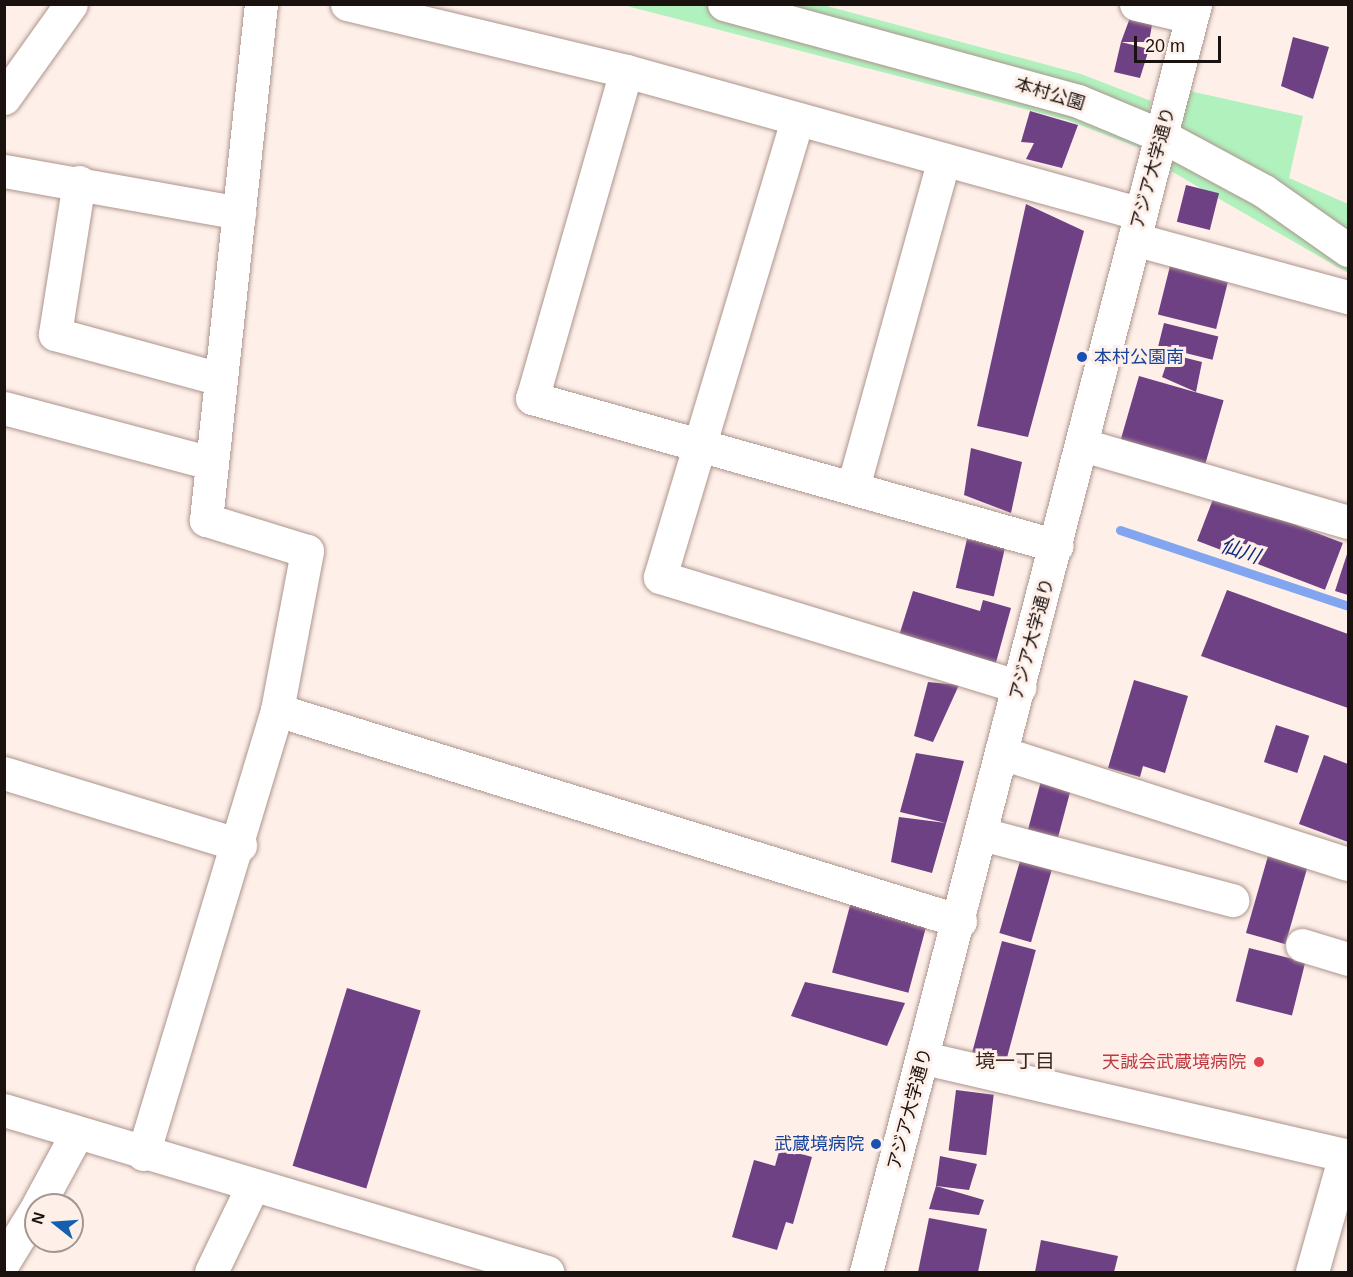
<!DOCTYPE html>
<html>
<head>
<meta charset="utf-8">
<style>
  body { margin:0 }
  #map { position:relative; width:1353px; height:1277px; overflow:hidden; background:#feefe9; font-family:Arial,"Noto Sans JP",sans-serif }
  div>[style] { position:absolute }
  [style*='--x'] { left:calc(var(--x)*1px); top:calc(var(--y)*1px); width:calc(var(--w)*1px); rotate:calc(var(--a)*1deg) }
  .green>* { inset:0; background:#b1f1be }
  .stream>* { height:9px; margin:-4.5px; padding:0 4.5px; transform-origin:4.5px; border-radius:4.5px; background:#82a5f0 }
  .building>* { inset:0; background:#6e4084; transform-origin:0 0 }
  .roads { filter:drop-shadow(0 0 2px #ac958c) drop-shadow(0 0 2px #ac958c) }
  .minor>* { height:33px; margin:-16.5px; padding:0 16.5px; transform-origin:16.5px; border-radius:16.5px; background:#fff }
  .dots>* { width:16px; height:16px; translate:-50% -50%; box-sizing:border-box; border:3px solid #feefe9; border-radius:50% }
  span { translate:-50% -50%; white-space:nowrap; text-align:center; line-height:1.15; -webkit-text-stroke:6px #feefe9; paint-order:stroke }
  .street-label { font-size:18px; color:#1a120f }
  .transit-label { font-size:18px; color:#164399 }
  .left { translate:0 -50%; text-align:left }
  .right { translate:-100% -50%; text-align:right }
  .health-label { font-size:18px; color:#be3a42 }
  .water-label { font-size:20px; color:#0c297e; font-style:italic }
  .neighbourhood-label { font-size:20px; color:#39271f }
  .frame { position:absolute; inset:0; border:6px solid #1a120f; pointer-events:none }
  .north { position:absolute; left:24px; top:1193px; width:60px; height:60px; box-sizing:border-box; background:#feefe9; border:2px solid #a39792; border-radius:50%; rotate:287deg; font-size:16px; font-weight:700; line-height:24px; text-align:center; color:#1a120f }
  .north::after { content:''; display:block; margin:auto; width:21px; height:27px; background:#145faf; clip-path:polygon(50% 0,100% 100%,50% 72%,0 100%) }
  .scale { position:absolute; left:1134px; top:36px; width:87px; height:27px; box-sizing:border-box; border:3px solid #1a120f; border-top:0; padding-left:8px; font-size:18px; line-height:21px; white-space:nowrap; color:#1a120f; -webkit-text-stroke:4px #feefe9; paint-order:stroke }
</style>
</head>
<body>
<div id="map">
  <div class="green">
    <i style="clip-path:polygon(623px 5px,823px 5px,1081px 74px,1151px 101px,1140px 148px,1067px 120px)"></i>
    <i style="clip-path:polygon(1185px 90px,1303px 116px,1289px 178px,1348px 204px,1348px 273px,1164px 167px)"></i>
  </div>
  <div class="stream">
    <i style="--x:1120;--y:530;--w:240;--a:18.4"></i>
  </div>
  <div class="building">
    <i style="clip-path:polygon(1131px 15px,1153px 19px,1149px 42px,1121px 42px,1149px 49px,1140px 78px,1114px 72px,1121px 42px)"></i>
    <i style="clip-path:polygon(1293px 37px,1329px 47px,1313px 99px,1281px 86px)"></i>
    <i style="clip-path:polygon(1030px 111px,1078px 125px,1062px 168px,1026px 159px,1034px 143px,1021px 142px)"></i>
    <i style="left:1186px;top:185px;width:34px;height:38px;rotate:14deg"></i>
    <i style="clip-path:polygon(1026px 204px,1084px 231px,1028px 437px,977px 426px)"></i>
    <i style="left:1170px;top:266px;width:60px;height:50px;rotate:14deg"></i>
    <i style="left:1164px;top:323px;width:56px;height:24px;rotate:14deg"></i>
    <i style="clip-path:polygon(1170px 354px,1202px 362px,1196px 392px,1162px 377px)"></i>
    <i style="left:1139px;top:376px;width:88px;height:76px;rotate:16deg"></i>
    <i style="clip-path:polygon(971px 448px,1022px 462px,1011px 513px,964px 495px)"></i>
    <i style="left:1215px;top:494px;width:137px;height:50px;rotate:21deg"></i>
    <i style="left:967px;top:539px;width:39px;height:50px;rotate:13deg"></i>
    <i style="clip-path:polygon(1348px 551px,1348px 595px,1335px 591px)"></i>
    <i style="clip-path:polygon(1227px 590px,1348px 634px,1348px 708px,1201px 656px)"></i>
    <i style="clip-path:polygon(913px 591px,980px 611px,983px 600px,1011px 608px,995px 666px,898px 639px)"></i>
    <i style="clip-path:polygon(1134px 680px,1188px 696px,1165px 773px,1143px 766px,1140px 777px,1108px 768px)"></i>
    <i style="clip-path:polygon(928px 682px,959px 685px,933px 742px,914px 736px)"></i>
    <i style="left:1276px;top:725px;width:35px;height:39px;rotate:18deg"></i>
    <i style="clip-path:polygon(916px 753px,964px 761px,932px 873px,891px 862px,899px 817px,946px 823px,900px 812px)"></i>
    <i style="clip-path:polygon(1324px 755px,1348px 764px,1348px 842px,1299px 824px)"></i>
    <i style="left:1041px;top:781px;width:31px;height:60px;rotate:15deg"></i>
    <i style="left:1268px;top:856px;width:41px;height:80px;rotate:16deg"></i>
    <i style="left:1020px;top:861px;width:33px;height:75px;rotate:16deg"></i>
    <i style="left:852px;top:898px;width:79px;height:77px;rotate:15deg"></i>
    <i style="left:1002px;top:941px;width:35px;height:115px;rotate:15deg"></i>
    <i style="left:1249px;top:948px;width:58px;height:55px;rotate:14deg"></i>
    <i style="clip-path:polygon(805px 982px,905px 1003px,887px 1046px,791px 1016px)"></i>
    <i style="left:347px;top:988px;width:77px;height:186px;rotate:17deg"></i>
    <i style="left:956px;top:1090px;width:38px;height:61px;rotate:7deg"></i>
    <i style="clip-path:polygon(780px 1148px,812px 1157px,793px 1224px,786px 1222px,777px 1250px,732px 1237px,754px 1160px,775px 1166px)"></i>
    <i style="clip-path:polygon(940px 1156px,977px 1164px,969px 1190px,936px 1186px)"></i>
    <i style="clip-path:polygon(936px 1186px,984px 1200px,979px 1215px,929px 1209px)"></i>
    <i style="clip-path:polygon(929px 1218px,987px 1229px,978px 1272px,918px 1272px)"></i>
    <i style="clip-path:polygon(1041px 1240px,1118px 1256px,1114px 1272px,1035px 1272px)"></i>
  </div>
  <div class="roads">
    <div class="minor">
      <i style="--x:347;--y:4;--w:287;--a:13.5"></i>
      <i style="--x:626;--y:71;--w:534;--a:15.52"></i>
      <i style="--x:724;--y:4;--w:367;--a:15.3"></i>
      <i style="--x:1078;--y:101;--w:91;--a:22.6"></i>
      <i style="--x:1162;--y:136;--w:116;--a:28.3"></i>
      <i style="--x:1264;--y:191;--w:103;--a:35.1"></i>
      <i style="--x:1136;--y:4;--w:57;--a:13.1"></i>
      <i style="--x:626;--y:71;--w:340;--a:106"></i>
      <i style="--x:532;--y:398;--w:545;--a:15.74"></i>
      <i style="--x:4;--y:98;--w:115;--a:-54.5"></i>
      <i style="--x:797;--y:120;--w:477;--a:106.7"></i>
      <i style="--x:660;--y:577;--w:376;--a:17"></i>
      <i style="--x:4;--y:171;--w:239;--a:10.1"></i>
      <i style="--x:79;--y:182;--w:154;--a:99"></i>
      <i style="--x:55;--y:334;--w:172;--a:15.2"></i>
      <i style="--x:1134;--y:239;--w:222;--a:15.2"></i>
      <i style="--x:4;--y:408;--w:213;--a:14.9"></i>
      <i style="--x:1083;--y:445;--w:276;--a:16.2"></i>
      <i style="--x:853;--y:487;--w:336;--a:-74.5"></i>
      <i style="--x:277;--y:710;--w:715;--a:17.17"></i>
      <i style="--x:1002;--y:753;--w:363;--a:17.8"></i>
      <i style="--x:4;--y:773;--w:247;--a:17"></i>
      <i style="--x:982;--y:834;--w:259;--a:14.8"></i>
      <i style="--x:1302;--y:945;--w:48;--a:16.9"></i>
      <i style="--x:924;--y:1058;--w:432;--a:13"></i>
      <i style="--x:1345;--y:1155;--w:122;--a:105.8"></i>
      <i style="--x:4;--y:1110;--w:567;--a:16.61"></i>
      <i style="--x:143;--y:1154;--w:464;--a:-73.2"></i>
      <i style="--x:277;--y:710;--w:162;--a:-79.3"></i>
      <i style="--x:307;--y:551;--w:106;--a:-162.9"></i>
      <i style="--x:206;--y:520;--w:519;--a:-83.92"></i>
      <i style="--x:38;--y:1205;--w:82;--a:-61.6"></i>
      <i style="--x:4;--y:1261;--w:61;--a:-58.4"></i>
      <i style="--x:211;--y:1272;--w:94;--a:-64.2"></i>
      <i style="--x:866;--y:1272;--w:1310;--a:-75.45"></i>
    </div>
  </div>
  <div class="dots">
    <i style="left:1082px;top:357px;background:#1a4fb4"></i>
    <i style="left:1259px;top:1062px;background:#e0444e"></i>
    <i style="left:876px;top:1144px;background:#1a4fb4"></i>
  </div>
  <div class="street-label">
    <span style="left:1050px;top:94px;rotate:17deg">本村公園</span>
    <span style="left:1153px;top:168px;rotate:-75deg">アジア大学通り</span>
    <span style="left:1032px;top:639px;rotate:-75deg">アジア大学通り</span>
    <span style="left:910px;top:1109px;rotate:-75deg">アジア大学通り</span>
  </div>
  <div class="transit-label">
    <span class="left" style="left:1094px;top:357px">本村公園南</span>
    <span class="right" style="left:864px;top:1144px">武蔵境病院</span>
  </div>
  <div class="health-label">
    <span class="right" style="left:1246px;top:1062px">天誠会武蔵境病院</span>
  </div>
  <div class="water-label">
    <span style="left:1240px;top:551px;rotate:18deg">仙川</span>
  </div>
  <div class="neighbourhood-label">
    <span style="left:1015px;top:1061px">境一丁目</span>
  </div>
  <div class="frame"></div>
  <div class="north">N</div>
  <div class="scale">20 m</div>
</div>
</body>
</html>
